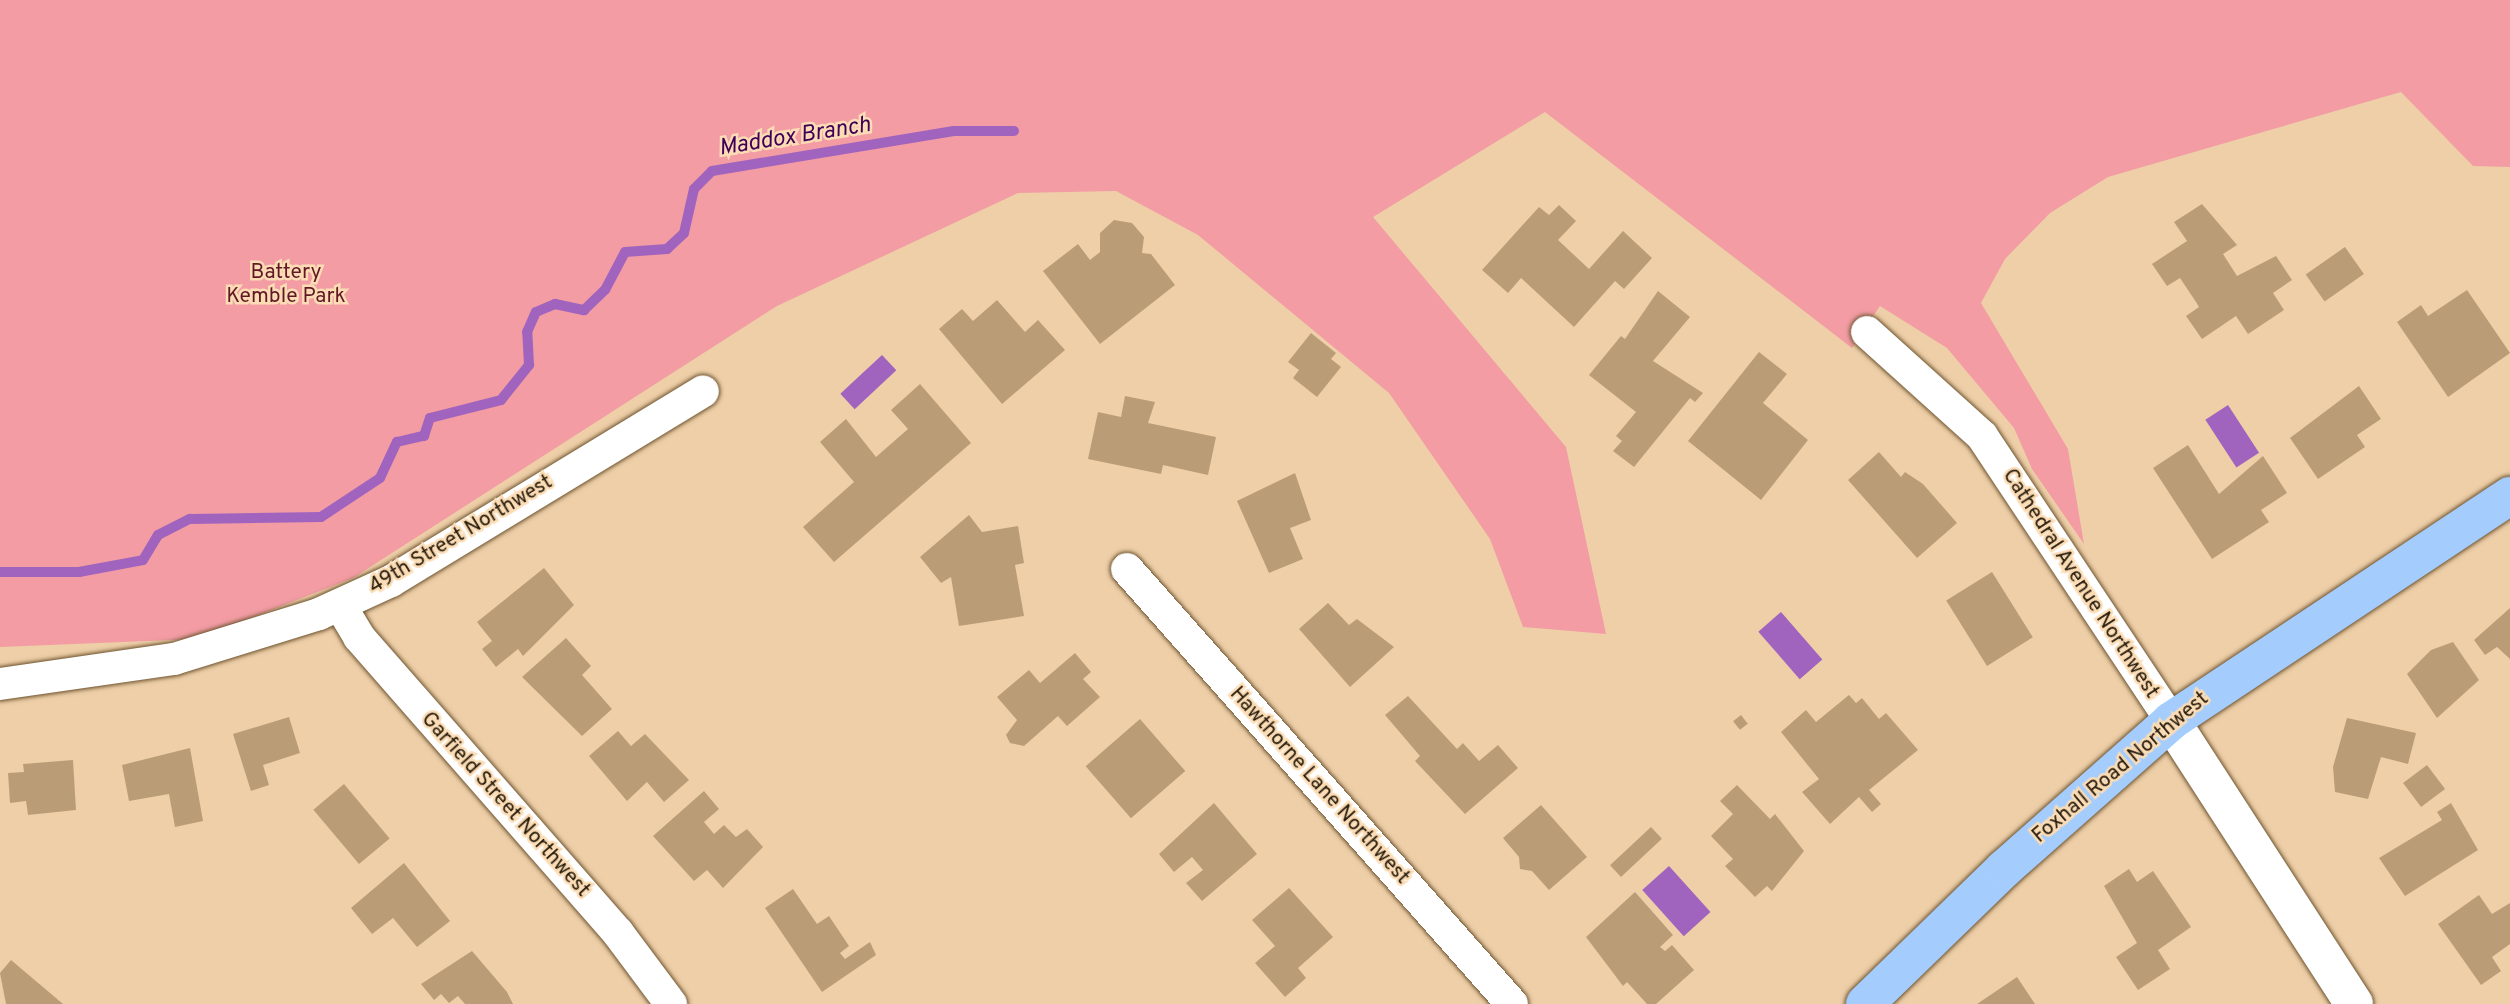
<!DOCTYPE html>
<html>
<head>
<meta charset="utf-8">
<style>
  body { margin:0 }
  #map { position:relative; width:2510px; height:1004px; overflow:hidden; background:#eecfa8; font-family:Overpass,sans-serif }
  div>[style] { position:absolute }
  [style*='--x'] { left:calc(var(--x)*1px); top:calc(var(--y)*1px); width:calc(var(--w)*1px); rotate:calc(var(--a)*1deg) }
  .green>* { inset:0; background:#f39ca4 }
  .water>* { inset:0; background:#a064be; transform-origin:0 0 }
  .stream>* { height:10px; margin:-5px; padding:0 5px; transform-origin:5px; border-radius:5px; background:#a064be }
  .building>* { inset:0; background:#ba9d77; transform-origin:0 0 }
  .roads { filter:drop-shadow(0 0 2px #6e5430) drop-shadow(0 0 2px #6e5430) }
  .minor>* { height:32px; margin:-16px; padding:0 16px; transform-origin:16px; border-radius:16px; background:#fff }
  .tertiary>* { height:38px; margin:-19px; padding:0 19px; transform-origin:19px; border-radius:19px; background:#fff }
  .primary>* { height:38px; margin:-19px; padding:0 19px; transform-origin:19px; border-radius:19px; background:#a4cdfe }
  span { translate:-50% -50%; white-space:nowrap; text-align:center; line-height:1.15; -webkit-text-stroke:5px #fbdcb5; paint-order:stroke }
  .park-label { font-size:21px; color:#611826 }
  .street-label { font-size:21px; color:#24190a }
  .water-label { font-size:23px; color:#410058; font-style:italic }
</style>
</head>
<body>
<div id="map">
  <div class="green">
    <i style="clip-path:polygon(0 0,2510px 0,2510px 167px,2473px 166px,2401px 92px,2108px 177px,2050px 213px,2005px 259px,1981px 303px,2068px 449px,2084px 544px,2032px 469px,2014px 428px,1947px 348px,1880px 306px,1852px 348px,1545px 112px,1373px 217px,1566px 447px,1606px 634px,1523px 627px,1490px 539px,1389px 393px,1198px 235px,1116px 191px,1018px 193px,777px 306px,353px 578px,197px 639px,0 647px)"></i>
  </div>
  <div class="water">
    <i style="left:882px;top:355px;width:21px;height:57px;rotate:47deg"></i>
    <i style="left:2228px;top:405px;width:57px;height:27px;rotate:57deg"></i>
    <i style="left:1781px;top:612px;width:63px;height:30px;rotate:49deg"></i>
    <i style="left:1669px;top:866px;width:62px;height:36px;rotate:48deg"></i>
  </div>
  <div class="stream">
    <i style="--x:0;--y:572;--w:79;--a:0"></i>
    <i style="--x:79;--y:572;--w:65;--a:-10.6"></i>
    <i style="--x:143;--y:560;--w:29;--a:-59"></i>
    <i style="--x:158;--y:535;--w:36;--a:-27"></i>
    <i style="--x:190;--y:519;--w:131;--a:-0.9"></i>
    <i style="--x:321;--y:517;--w:71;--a:-33.5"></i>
    <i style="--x:380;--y:478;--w:40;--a:-65"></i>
    <i style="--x:397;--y:442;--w:28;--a:-13"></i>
    <i style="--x:424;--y:436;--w:19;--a:-72"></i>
    <i style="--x:430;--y:418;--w:73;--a:-14.2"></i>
    <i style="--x:501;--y:400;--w:45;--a:-51.3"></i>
    <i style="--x:529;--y:365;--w:33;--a:-93"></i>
    <i style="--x:527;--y:332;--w:22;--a:-66"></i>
    <i style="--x:536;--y:312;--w:21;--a:-23"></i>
    <i style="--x:555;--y:304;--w:30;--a:12"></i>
    <i style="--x:584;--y:310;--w:29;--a:-44"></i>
    <i style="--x:605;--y:290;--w:43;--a:-62.2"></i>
    <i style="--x:625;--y:252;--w:42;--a:-4.1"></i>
    <i style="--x:667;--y:249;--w:23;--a:-43"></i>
    <i style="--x:684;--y:233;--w:45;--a:-77.2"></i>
    <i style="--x:694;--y:189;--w:25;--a:-45"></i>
    <i style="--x:712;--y:171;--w:245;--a:-9.4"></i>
    <i style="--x:954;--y:131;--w:60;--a:0"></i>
  </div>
  <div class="building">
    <i style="clip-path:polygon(2202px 204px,2237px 245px,2223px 254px,2237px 276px,2276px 256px,2292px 280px,2273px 293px,2284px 310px,2248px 334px,2236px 316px,2202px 339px,2186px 316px,2199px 307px,2196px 302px,2180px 278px,2167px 286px,2152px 264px,2187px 241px,2174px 222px)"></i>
    <i style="clip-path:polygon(1559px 205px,1576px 221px,1558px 240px,1589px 269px,1623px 231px,1652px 258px,1624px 289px,1615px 281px,1574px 327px,1521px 278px,1508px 293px,1482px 270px,1539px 207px,1549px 215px)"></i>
    <i style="clip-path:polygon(1114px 220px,1132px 223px,1144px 237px,1142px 253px,1151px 254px,1175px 285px,1100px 344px,1043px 271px,1078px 244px,1090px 260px,1100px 252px,1100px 233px)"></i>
    <i style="left:2345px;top:247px;width:33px;height:48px;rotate:55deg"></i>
    <i style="clip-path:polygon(2467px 290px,2510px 353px,2448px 397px,2397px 322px,2421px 305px,2428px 316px)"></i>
    <i style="clip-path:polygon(1658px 291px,1690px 317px,1653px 361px,1703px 393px,1695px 402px,1690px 398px,1634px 467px,1613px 451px,1622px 441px,1616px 436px,1636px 412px,1589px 375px,1621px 336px,1625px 339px)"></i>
    <i style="clip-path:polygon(997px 300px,1025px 332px,1038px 320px,1065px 350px,1002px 404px,939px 329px,962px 309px,973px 321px)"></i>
    <i style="clip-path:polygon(1311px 333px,1336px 353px,1331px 359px,1341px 367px,1317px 397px,1293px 378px,1299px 370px,1288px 362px)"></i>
    <i style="clip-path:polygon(1759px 352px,1787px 374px,1763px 403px,1808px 440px,1761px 500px,1688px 441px)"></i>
    <i style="clip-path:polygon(920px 384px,971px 443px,834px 562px,803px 527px,854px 482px,820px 442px,846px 419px,876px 457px,908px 429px,891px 410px)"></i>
    <i style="clip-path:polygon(2359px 386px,2381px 419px,2357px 435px,2365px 447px,2318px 479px,2290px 438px)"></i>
    <i style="clip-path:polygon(1125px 396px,1155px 402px,1148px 423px,1216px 437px,1208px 475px,1163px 465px,1161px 474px,1088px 459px,1098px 412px,1121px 417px)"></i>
    <i style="clip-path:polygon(2188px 445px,2219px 494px,2263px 456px,2287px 493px,2261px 510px,2269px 522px,2212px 559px,2153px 468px)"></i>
    <i style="clip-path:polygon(1879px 452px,1901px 477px,1905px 472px,1923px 484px,1957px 523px,1917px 558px,1848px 480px)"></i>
    <i style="clip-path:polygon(1295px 473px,1311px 520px,1290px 528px,1303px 559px,1269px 573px,1237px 501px)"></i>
    <i style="clip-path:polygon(969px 515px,982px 532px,1018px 526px,1024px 563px,1015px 565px,1024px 616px,959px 626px,951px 577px,941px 583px,920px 557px)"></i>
    <i style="clip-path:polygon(544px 568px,574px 605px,523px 656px,518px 649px,496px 667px,482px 649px,492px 641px,477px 622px)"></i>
    <i style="left:1992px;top:572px;width:77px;height:54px;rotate:58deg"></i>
    <i style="clip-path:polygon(1328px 603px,1349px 625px,1357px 619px,1394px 647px,1350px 687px,1299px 629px)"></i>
    <i style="clip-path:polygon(2510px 608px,2510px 659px,2497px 647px,2485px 655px,2474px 640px)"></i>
    <i style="clip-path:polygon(566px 638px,591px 666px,582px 675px,612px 709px,582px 736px,522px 677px)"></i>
    <i style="clip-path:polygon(2453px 642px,2479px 680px,2437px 718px,2407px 674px,2431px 650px)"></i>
    <i style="clip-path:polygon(1075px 653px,1091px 672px,1083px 679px,1100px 697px,1067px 726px,1058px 716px,1024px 746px,1010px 743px,1006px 735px,1017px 720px,997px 697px,1029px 670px,1040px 683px)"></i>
    <i style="clip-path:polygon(1849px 695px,1856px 703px,1862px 698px,1879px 719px,1886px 713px,1918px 750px,1869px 790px,1881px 804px,1872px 812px,1859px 797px,1830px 824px,1802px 792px,1819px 779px,1781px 732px,1806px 710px,1816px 722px)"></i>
    <i style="clip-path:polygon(1408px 696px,1457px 749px,1463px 743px,1479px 761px,1498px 745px,1518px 768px,1465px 814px,1415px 761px,1420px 756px,1385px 715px)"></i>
    <i style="left:1741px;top:715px;width:11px;height:10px;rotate:52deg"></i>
    <i style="clip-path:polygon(289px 717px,300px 753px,263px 765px,269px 785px,251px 791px,233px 734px)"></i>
    <i style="clip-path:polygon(2347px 718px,2416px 733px,2408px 764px,2381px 757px,2368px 799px,2335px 792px,2333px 767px)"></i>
    <i style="left:1140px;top:719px;width:69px;height:72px;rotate:49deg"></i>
    <i style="clip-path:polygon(618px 731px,631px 746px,645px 734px,689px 780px,664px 802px,647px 782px,627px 801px,589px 756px)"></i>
    <i style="clip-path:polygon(190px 748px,203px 821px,175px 827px,169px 794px,129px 801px,122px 765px)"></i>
    <i style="clip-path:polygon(73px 760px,76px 810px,28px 815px,26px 801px,10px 803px,8px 773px,24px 772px,23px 764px)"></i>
    <i style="left:2427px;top:765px;width:30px;height:30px;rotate:53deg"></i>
    <i style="left:344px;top:784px;width:71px;height:40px;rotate:50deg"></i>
    <i style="clip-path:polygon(1737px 785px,1770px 819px,1775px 814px,1804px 851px,1772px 891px,1767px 886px,1755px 897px,1725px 866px,1733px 859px,1711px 836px,1733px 814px,1720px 801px)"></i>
    <i style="clip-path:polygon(704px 791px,719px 809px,704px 822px,714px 834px,724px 825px,736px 837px,747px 829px,763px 847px,723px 888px,707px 870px,694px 881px,653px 836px)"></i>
    <i style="clip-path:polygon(1214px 803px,1257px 854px,1202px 901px,1186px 883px,1203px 870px,1192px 857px,1174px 872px,1159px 854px)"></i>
    <i style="clip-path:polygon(2451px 803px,2478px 850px,2405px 896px,2379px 858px,2442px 820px,2437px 812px)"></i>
    <i style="clip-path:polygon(1541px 805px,1587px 857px,1549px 890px,1532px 871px,1520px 869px,1519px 857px,1503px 838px)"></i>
    <i style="left:1651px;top:827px;width:16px;height:56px;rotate:47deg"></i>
    <i style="clip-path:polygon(404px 863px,450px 921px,417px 947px,393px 918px,372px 934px,351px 908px)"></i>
    <i style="clip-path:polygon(2129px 869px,2137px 882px,2153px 871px,2191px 927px,2158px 950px,2170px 969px,2138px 990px,2116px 957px,2137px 943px,2104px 886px)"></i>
    <i style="clip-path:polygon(1289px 888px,1333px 937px,1298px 968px,1306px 978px,1285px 997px,1255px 963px,1275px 946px,1252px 920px)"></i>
    <i style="clip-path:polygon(793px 889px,817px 924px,829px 916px,849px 946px,840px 953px,845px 959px,870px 942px,876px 955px,822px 992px,765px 908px)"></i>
    <i style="clip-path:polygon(1635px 892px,1673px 935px,1660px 947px,1665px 951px,1672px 945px,1694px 970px,1656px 1004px,1647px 1004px,1627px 982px,1623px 986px,1586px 937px)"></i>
    <i style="clip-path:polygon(2479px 895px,2492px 914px,2510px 903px,2510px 944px,2492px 957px,2501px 971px,2481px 985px,2438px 924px)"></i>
    <i style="clip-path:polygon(472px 951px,507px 992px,513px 1004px,465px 1004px,458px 996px,449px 1003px,441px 994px,434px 1000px,421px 984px)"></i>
    <i style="clip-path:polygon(11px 960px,63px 1004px,6px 1004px,0 973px)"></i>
    <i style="clip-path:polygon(2017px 977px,2035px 1004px,1977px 1004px)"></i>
  </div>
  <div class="roads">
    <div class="minor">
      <i style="--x:1867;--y:332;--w:155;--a:42.1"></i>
      <i style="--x:1982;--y:436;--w:342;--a:56.4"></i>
      <i style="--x:1127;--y:569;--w:581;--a:48.49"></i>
      <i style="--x:340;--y:605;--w:37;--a:59"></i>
      <i style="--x:359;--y:637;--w:393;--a:48.8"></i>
      <i style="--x:618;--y:933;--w:89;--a:53.3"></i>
      <i style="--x:0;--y:684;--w:176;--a:-8.2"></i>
      <i style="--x:174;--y:659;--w:152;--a:-17.2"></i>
      <i style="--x:319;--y:614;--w:79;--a:-24.6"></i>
      <i style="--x:391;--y:581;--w:365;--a:-31.3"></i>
    </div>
    <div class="tertiary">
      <i style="--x:2171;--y:721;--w:337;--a:57.1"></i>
    </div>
    <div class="primary">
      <i style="--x:1865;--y:1004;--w:194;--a:-44.2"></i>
      <i style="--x:2004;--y:869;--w:223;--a:-41.5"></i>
      <i style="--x:2171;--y:721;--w:407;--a:-33.6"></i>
    </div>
  </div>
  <div class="park-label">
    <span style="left:286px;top:285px">Battery<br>Kemble Park</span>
  </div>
  <div class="street-label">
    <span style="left:461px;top:535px;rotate:-31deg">49th Street Northwest</span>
    <span style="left:2080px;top:584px;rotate:57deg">Cathedral Avenue Northwest</span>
    <span style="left:2121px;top:768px;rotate:-40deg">Foxhall Road Northwest</span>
    <span style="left:1319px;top:786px;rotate:48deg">Hawthorne Lane Northwest</span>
    <span style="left:505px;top:805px;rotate:48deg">Garfield Street Northwest</span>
  </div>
  <div class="water-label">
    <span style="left:795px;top:138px;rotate:-9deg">Maddox Branch</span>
  </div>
</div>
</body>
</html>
